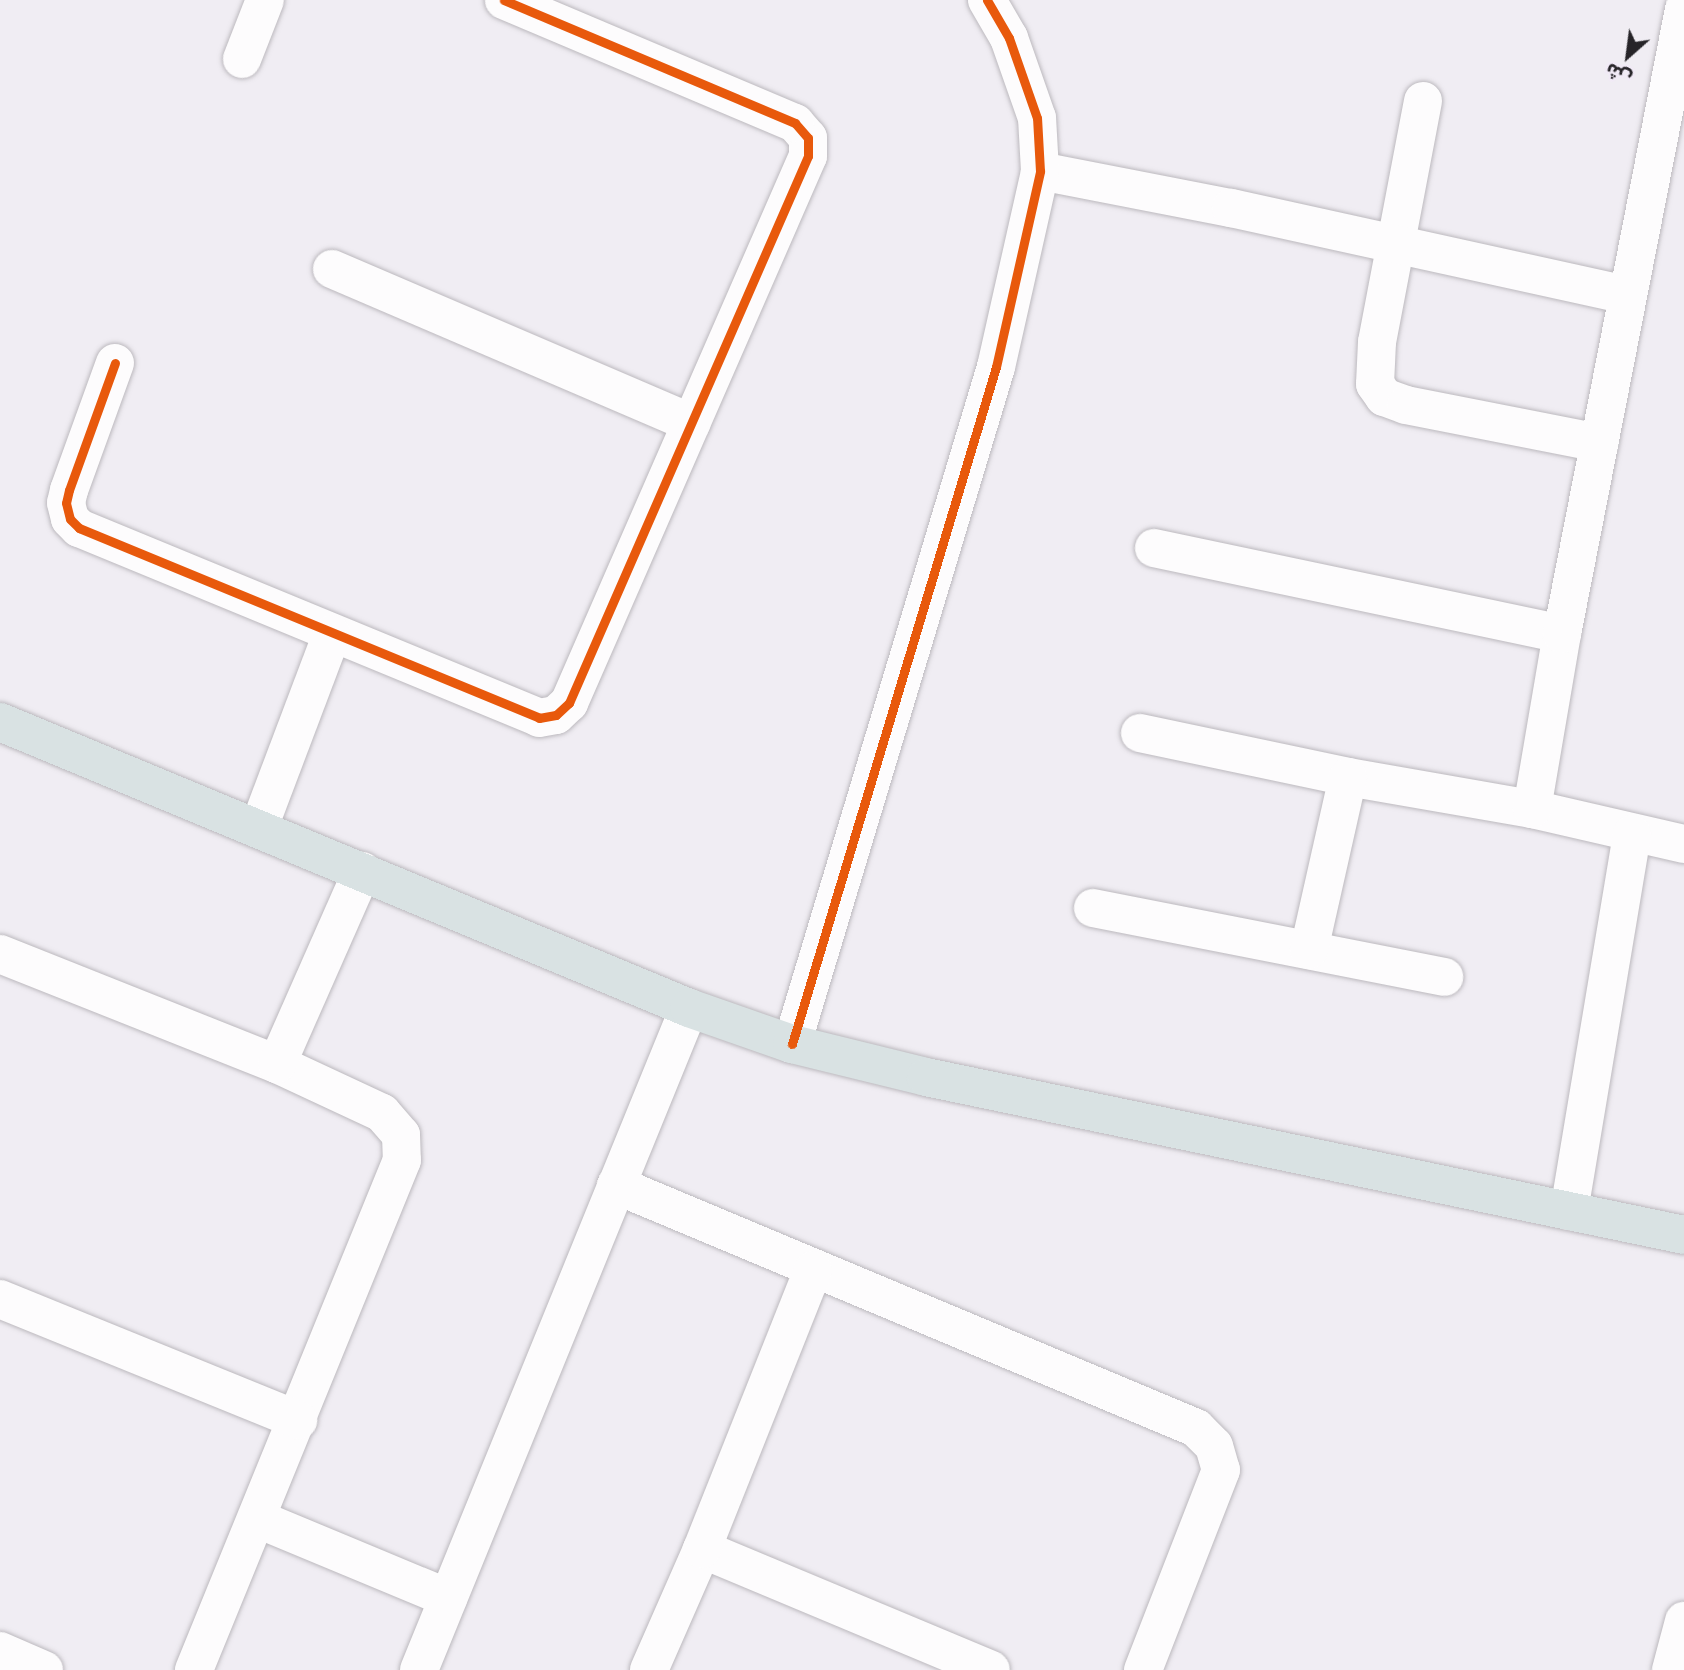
<!DOCTYPE html>
<html>
<head>
<meta charset="utf-8">
<style>
  body { margin:0 }
  #map { position:relative; width:1684px; height:1670px; overflow:hidden; background:#f0edf3; font-family:Lora,"Noto Sans Arabic",serif }
  div>[style] { position:absolute }
  [style*='--x'] { left:calc(var(--x)*1px); top:calc(var(--y)*1px); width:calc(var(--w)*1px); rotate:calc(var(--a)*1deg) }
  .roads { filter:drop-shadow(0 0 2px #bcb9be) drop-shadow(0 0 2px #bcb9be) }
  .minor>* { height:38px; margin:-19px; padding:0 19px; transform-origin:19px; border-radius:19px; background:#fdfcfd }
  .major>* { height:38px; margin:-19px; padding:0 19px; transform-origin:19px; border-radius:19px; background:#d9e2e3 }
  .cycleway>* { height:9px; margin:-4.5px; padding:0 4.5px; transform-origin:4.5px; border-radius:4.5px; background:#e8590c }
  span { translate:-50% -50%; white-space:nowrap; text-align:center; line-height:1.15; -webkit-text-stroke:5px #f1eaf6; paint-order:stroke }
  .north { position:absolute; left:1593px; top:21px; width:70px; height:70px; -webkit-text-stroke:5px #f1eaf6; paint-order:stroke; rotate:208deg; font-size:19px; font-weight:700; line-height:28px; text-align:center; color:#262428 }
  .north::after { content:''; display:block; margin:auto; width:24px; height:32px; background:#262428; clip-path:polygon(50% 0,100% 100%,50% 72%,0 100%) }
</style>
</head>
<body>
<div id="map">
  <div class="roads">
    <div class="minor">
      <i style="--x:242;--y:59;--w:63;--a:-68.7"></i>
      <i style="--x:1423;--y:101;--w:245;--a:100.8"></i>
      <i style="--x:1377;--y:342;--w:42;--a:92.7"></i>
      <i style="--x:1375;--y:384;--w:16;--a:55"></i>
      <i style="--x:1384;--y:397;--w:23;--a:20"></i>
      <i style="--x:1406;--y:405;--w:197;--a:11.1"></i>
      <i style="--x:1040;--y:171;--w:195;--a:11"></i>
      <i style="--x:1231;--y:208;--w:406;--a:12.4"></i>
      <i style="--x:332;--y:269;--w:391;--a:23.2"></i>
      <i style="--x:115;--y:363;--w:135;--a:109.9"></i>
      <i style="--x:69;--y:490;--w:13;--a:103"></i>
      <i style="--x:66;--y:503;--w:16;--a:76"></i>
      <i style="--x:70;--y:519;--w:13;--a:45"></i>
      <i style="--x:79;--y:528;--w:498;--a:22.4"></i>
      <i style="--x:539;--y:718;--w:17;--a:-10"></i>
      <i style="--x:556;--y:715;--w:18;--a:-43"></i>
      <i style="--x:569;--y:703;--w:597;--a:-66.4"></i>
      <i style="--x:808;--y:156;--w:18;--a:-90"></i>
      <i style="--x:808;--y:138;--w:20;--a:-131"></i>
      <i style="--x:795;--y:123;--w:316;--a:-157.1"></i>
      <i style="--x:1154;--y:548;--w:417;--a:11.9"></i>
      <i style="--x:1140;--y:733;--w:213;--a:11.9"></i>
      <i style="--x:1348;--y:777;--w:187;--a:9.9"></i>
      <i style="--x:1532;--y:809;--w:156;--a:13"></i>
      <i style="--x:1532;--y:809;--w:178;--a:-80.3"></i>
      <i style="--x:1562;--y:634;--w:637;--a:-78.95"></i>
      <i style="--x:259;--y:827;--w:206;--a:-69.3"></i>
      <i style="--x:1093;--y:908;--w:358;--a:11.1"></i>
      <i style="--x:1309;--y:950;--w:177;--a:-77.3"></i>
      <i style="--x:0;--y:954;--w:298;--a:21.7"></i>
      <i style="--x:277;--y:1064;--w:116;--a:25"></i>
      <i style="--x:382;--y:1113;--w:29;--a:49"></i>
      <i style="--x:401;--y:1135;--w:25;--a:88"></i>
      <i style="--x:402;--y:1160;--w:551;--a:112.19"></i>
      <i style="--x:792;--y:1044;--w:707;--a:-73.23"></i>
      <i style="--x:996;--y:367;--w:201;--a:-77.3"></i>
      <i style="--x:1040;--y:171;--w:53;--a:-93.2"></i>
      <i style="--x:1037;--y:118;--w:85;--a:-109.3"></i>
      <i style="--x:1009;--y:38;--w:44;--a:-120.1"></i>
      <i style="--x:277;--y:1064;--w:211;--a:-66.2"></i>
      <i style="--x:616;--y:1185;--w:629;--a:22.73"></i>
      <i style="--x:1196;--y:1428;--w:25;--a:45"></i>
      <i style="--x:1214;--y:1446;--w:25;--a:74"></i>
      <i style="--x:1221;--y:1470;--w:215;--a:111.3"></i>
      <i style="--x:1569;--y:1211;--w:382;--a:-80.5"></i>
      <i style="--x:0;--y:1299;--w:322;--a:22.1"></i>
      <i style="--x:258;--y:1519;--w:206;--a:22.6"></i>
      <i style="--x:702;--y:1549;--w:313;--a:22.7"></i>
      <i style="--x:0;--y:1651;--w:48;--a:23.4"></i>
      <i style="--x:419;--y:1670;--w:715;--a:-67.81"></i>
      <i style="--x:649;--y:1670;--w:132;--a:-66.3"></i>
      <i style="--x:702;--y:1549;--w:300;--a:-68.3"></i>
      <i style="--x:1671;--y:1670;--w:51;--a:-75.1"></i>
    </div>
    <div class="major">
      <i style="--x:0;--y:722;--w:746;--a:22.54"></i>
      <i style="--x:689;--y:1008;--w:109;--a:19.3"></i>
      <i style="--x:792;--y:1044;--w:138;--a:13.8"></i>
      <i style="--x:926;--y:1077;--w:774;--a:11.77"></i>
    </div>
  </div>
  <div class="cycleway">
    <i style="--x:115;--y:363;--w:135;--a:109.9"></i>
    <i style="--x:69;--y:490;--w:13;--a:103"></i>
    <i style="--x:66;--y:503;--w:16;--a:76"></i>
    <i style="--x:70;--y:519;--w:13;--a:45"></i>
    <i style="--x:79;--y:528;--w:498;--a:22.4"></i>
    <i style="--x:539;--y:718;--w:17;--a:-10"></i>
    <i style="--x:556;--y:715;--w:18;--a:-43"></i>
    <i style="--x:569;--y:703;--w:597;--a:-66.4"></i>
    <i style="--x:808;--y:156;--w:18;--a:-90"></i>
    <i style="--x:808;--y:138;--w:20;--a:-131"></i>
    <i style="--x:795;--y:123;--w:316;--a:-157.1"></i>
    <i style="--x:792;--y:1044;--w:707;--a:-73.23"></i>
    <i style="--x:996;--y:367;--w:201;--a:-77.3"></i>
    <i style="--x:1040;--y:171;--w:53;--a:-93.2"></i>
    <i style="--x:1037;--y:118;--w:85;--a:-109.3"></i>
    <i style="--x:1009;--y:38;--w:44;--a:-120.1"></i>
  </div>
  <div class="north">ش</div>
</div>
</body>
</html>
